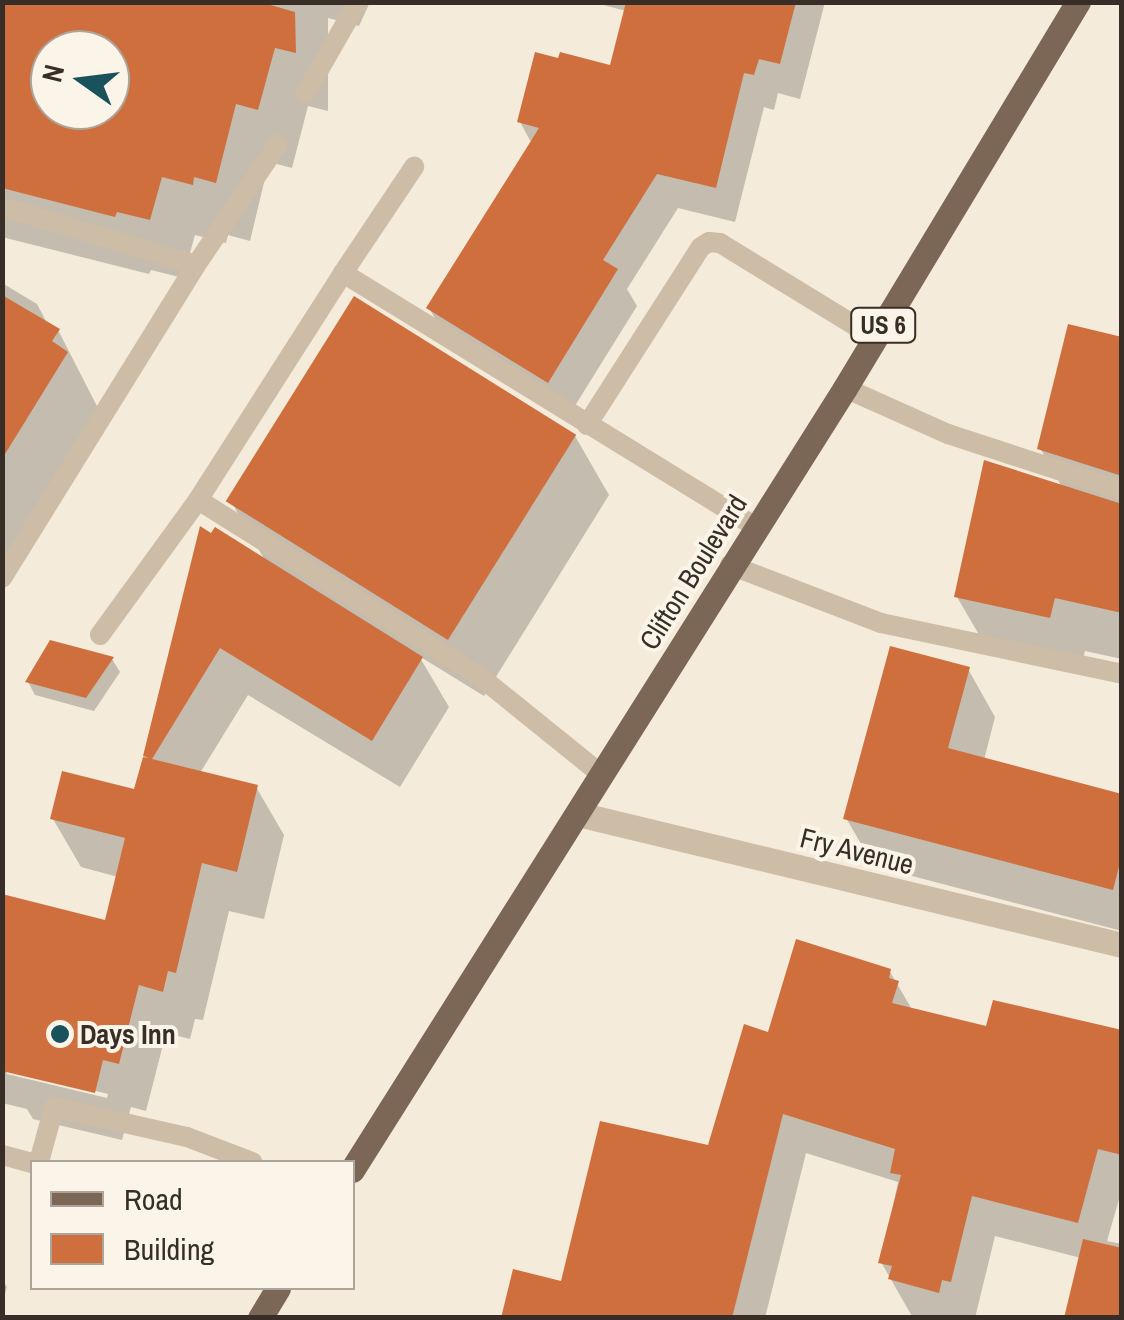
<!DOCTYPE html>
<html>
<head>
<meta charset="utf-8">
<style>
  body { margin:0 }
  #map { position:relative; width:1124px; height:1320px; overflow:hidden; background:#f4ebdb; font-family:"Archivo Narrow",sans-serif }
  div>[style] { position:absolute }
  [style*='--x'] { left:calc(var(--x)*1px); top:calc(var(--y)*1px); width:calc(var(--w)*1px); rotate:calc(var(--a)*1deg) }
  .shadow>* { inset:0; background:#0003 }
  .building>* { inset:0; background:#cf6f3e; transform-origin:0 0 }
  .service>* { height:20px; margin:-10px; padding:0 10px; transform-origin:10px; border-radius:10px; background:#cdbca6 }
  .minor>* { height:25px; margin:-12.5px; padding:0 12.5px; transform-origin:12.5px; border-radius:12.5px; background:#cdbca6 }
  .primary>* { height:25px; margin:-12.5px; padding:0 12.5px; transform-origin:12.5px; border-radius:12.5px; background:#7c6757 }
  .dots>* { width:28px; height:28px; translate:-50% -50%; box-sizing:border-box; border:5px solid #fbf4e8; border-radius:50% }
  span { translate:-50% -50%; white-space:nowrap; text-align:center; line-height:1.15; -webkit-text-stroke:8px #fbf4e8; paint-order:stroke }
  .shield-label span { padding:2px 8px; background:#fbf4e8; border:2px solid; border-radius:8px; -webkit-text-stroke-width:0 }
  .shield-label { font-size:25px; color:#382e27; font-weight:700 }
  .street-label { font-size:28px; color:#382e27 }
  .poi-label { font-size:28px; color:#382e27; font-weight:700 }
  .left { translate:0 -50%; text-align:left }
  .frame { position:absolute; inset:0; border:5px solid #382e27; pointer-events:none }
  .legend { position:absolute; left:30px; top:1160px; width:325px; height:130px; box-sizing:border-box; background:#fbf4e8; border:2px solid #ada59b; margin:0; padding:12px 18px; list-style:none; font-size:30px; color:#382e27 }
  .legend li { display:flex; align-items:center; gap:20px; height:50px }
  .legend b { width:50px; border:2px solid #ada59b }
  .north { position:absolute; left:30px; top:30px; width:100px; height:100px; box-sizing:border-box; background:#fbf4e8; border:2px solid #ada59b; border-radius:50%; rotate:284deg; font-size:28px; font-weight:700; line-height:40px; text-align:center; color:#382e27 }
  .north::after { content:''; display:block; margin:auto; width:35px; height:45px; background:#19525d; clip-path:polygon(50% 0,100% 100%,50% 72%,0 100%) }
</style>
</head>
<body>
<div id="map">
  <div class="shadow">
    <i style="clip-path:polygon(evenodd,2px 2px,370px 2px,359px 26px,328px 18px,328px 111px,308px 106px,292px 168px,269px 162px,250px 241px,228px 235px,226px 243px,195px 235px,183px 278px,151px 270px,149px 274px,2px 237px,2px 2px,50px 50px,110px 50px,110px 110px,50px 110px,50px 50px)"></i>
    <i style="clip-path:polygon(592px 2px,825px 2px,800px 99px,778px 93px,774px 110px,764px 107px,735px 222px,678px 208px,627px 289px,637px 306px,568px 417px,450px 344px,429px 308px,532px 144px,520px 122px,612px 68px,626px 11px)"></i>
    <i style="clip-path:polygon(2px 283px,37px 304px,48px 325px,58px 330px,100px 412px,2px 573px)"></i>
    <i style="clip-path:polygon(1122px 340px,1122px 659px,1085px 651px,1080px 671px,988px 650px,957px 597px,1063px 489px,1040px 448px)"></i>
    <i style="clip-path:polygon(evenodd,575px 436px,609px 495px,484px 696px,419px 656px,449px 707px,400px 787px,248px 695px,200px 773px,256px 787px,284px 835px,264px 919px,229px 911px,203px 1020px,195px 1019px,190px 1039px,166px 1033px,146px 1111px,131px 1107px,122px 1140px,33px 1119px,27px 1109px,2px 1103px,2px 896px,106px 923px,118px 877px,81px 867px,53px 819px,136px 792px,149px 761px,146px 755px,266px 562px,232px 503px,575px 436px,7px 1069px,108px 1094px,107px 1098px,7px 1074px,7px 1069px)"></i>
    <i style="clip-path:polygon(112px 659px,120px 672px,94px 711px,35px 695px,28px 682px)"></i>
    <i style="clip-path:polygon(968px 669px,995px 717px,984px 760px,1122px 797px,1122px 931px,874px 866px,846px 818px)"></i>
    <i style="clip-path:polygon(890px 972px,913px 1011px,988px 1029px,1122px 1035px,1122px 1189px,1107px 1241px,1122px 1244px,1122px 1318px,1081px 1258px,995px 1236px,975px 1318px,913px 1318px,881px 1262px,898px 1182px,806px 1153px,765px 1318px,503px 1318px,563px 1284px,709px 1148px,770px 1035px)"></i>
    <i style="clip-path:polygon(2px 1279px,7px 1287px,2px 1305px)"></i>
  </div>
  <div class="building">
    <i style="clip-path:polygon(evenodd,2px 2px,260px 2px,295px 12px,296px 53px,275px 48px,258px 110px,236px 104px,216px 183px,194px 177px,193px 185px,162px 177px,150px 220px,117px 212px,115px 217px,2px 188px,2px 2px,50px 50px,110px 50px,110px 110px,50px 110px,50px 50px)"></i>
    <i style="clip-path:polygon(626px 2px,796px 2px,780px 64px,759px 59px,754px 75px,744px 73px,716px 188px,657px 174px,603px 260px,618px 269px,548px 383px,426px 308px,539px 128px,517px 122px,535px 52px,558px 58px,560px 52px,610px 65px)"></i>
    <i style="clip-path:polygon(2px 295px,60px 329px,52px 341px,68px 352px,2px 459px)"></i>
    <i style="left:354px;top:296px;width:262px;height:242px;rotate:32deg"></i>
    <i style="clip-path:polygon(1068px 324px,1122px 337px,1122px 476px,1037px 449px)"></i>
    <i style="clip-path:polygon(984px 460px,1122px 504px,1122px 613px,1055px 598px,1050px 618px,954px 597px)"></i>
    <i style="clip-path:polygon(200px 526px,211px 533px,215px 527px,423px 657px,372px 741px,220px 648px,152px 759px,258px 785px,237px 872px,202px 863px,176px 973px,168px 971px,163px 992px,139px 985px,119px 1064px,103px 1060px,95px 1093px,2px 1071px,2px 894px,105px 920px,125px 838px,50px 819px,62px 771px,134px 789px,143px 757px,149px 758px,143px 756px)"></i>
    <i style="clip-path:polygon(50px 640px,114px 657px,86px 698px,25px 682px)"></i>
    <i style="clip-path:polygon(890px 646px,970px 667px,948px 748px,1122px 794px,1122px 855px,1113px 890px,843px 819px)"></i>
    <i style="clip-path:polygon(796px 939px,891px 969px,889px 978px,899px 981px,892px 1003px,986px 1026px,993px 1000px,1122px 1030px,1122px 1155px,1098px 1149px,1078px 1223px,972px 1196px,951px 1282px,942px 1280px,939px 1293px,888px 1279px,892px 1266px,878px 1263px,901px 1175px,890px 1173px,895px 1149px,783px 1114px,732px 1318px,501px 1318px,513px 1269px,561px 1281px,600px 1121px,708px 1145px,744px 1024px,768px 1032px)"></i>
    <i style="clip-path:polygon(1083px 1239px,1122px 1248px,1122px 1318px,1064px 1318px)"></i>
  </div>
  <div class="service">
    <i style="--x:305;--y:94;--w:106;--a:-60.1"></i>
    <i style="--x:2;--y:207;--w:202;--a:16.6"></i>
    <i style="--x:343;--y:273;--w:128;--a:-56.2"></i>
    <i style="--x:845;--y:388;--w:113;--a:24.1"></i>
    <i style="--x:948;--y:434;--w:183;--a:18.1"></i>
    <i style="--x:587;--y:425;--w:211;--a:-57.4"></i>
    <i style="--x:701;--y:247;--w:9;--a:-32"></i>
    <i style="--x:709;--y:242;--w:11;--a:5"></i>
    <i style="--x:720;--y:243;--w:182;--a:31.5"></i>
    <i style="--x:730;--y:565;--w:162;--a:21"></i>
    <i style="--x:881;--y:623;--w:246;--a:11.9"></i>
    <i style="--x:2;--y:578;--w:368;--a:-58.2"></i>
    <i style="--x:196;--y:265;--w:146;--a:-55.9"></i>
    <i style="--x:100;--y:635;--w:167;--a:-54"></i>
    <i style="--x:602;--y:775;--w:154;--a:-141.1"></i>
    <i style="--x:482;--y:678;--w:335;--a:-147.9"></i>
    <i style="--x:198;--y:500;--w:269;--a:-57.4"></i>
    <i style="--x:343;--y:273;--w:485;--a:31.6"></i>
    <i style="--x:2;--y:1155;--w:31;--a:15"></i>
    <i style="--x:39;--y:1162;--w:57;--a:-74.7"></i>
    <i style="--x:54;--y:1107;--w:136;--a:12.7"></i>
    <i style="--x:187;--y:1137;--w:70;--a:21"></i>
  </div>
  <div class="minor">
    <i style="--x:578;--y:814;--w:560;--a:13.54"></i>
  </div>
  <div class="primary">
    <i style="--x:352;--y:1170;--w:924;--a:-57.77"></i>
    <i style="--x:845;--y:388;--w:451;--a:-58.9"></i>
    <i style="--x:260;--y:1318;--w:35;--a:-59"></i>
  </div>
  <div class="dots">
    <i style="left:60px;top:1034px;background:#19525d"></i>
  </div>
  <div class="shield-label">
    <span style="left:883px;top:325px">US 6</span>
  </div>
  <div class="street-label">
    <span style="left:693px;top:572px;rotate:-58deg">Clifton Boulevard</span>
    <span style="left:857px;top:851px;rotate:14deg">Fry Avenue</span>
  </div>
  <div class="poi-label">
    <span class="left" style="left:80px;top:1034px">Days Inn</span>
  </div>
  <div class="frame"></div>
  <ul class="legend">
  <li><b style="height:12px;background:#7c6757"></b>Road</li>
  <li><b style="height:28px;background:#cf6f3e"></b>Building</li>
  </ul>
  <div class="north">N</div>
</div>
</body>
</html>
